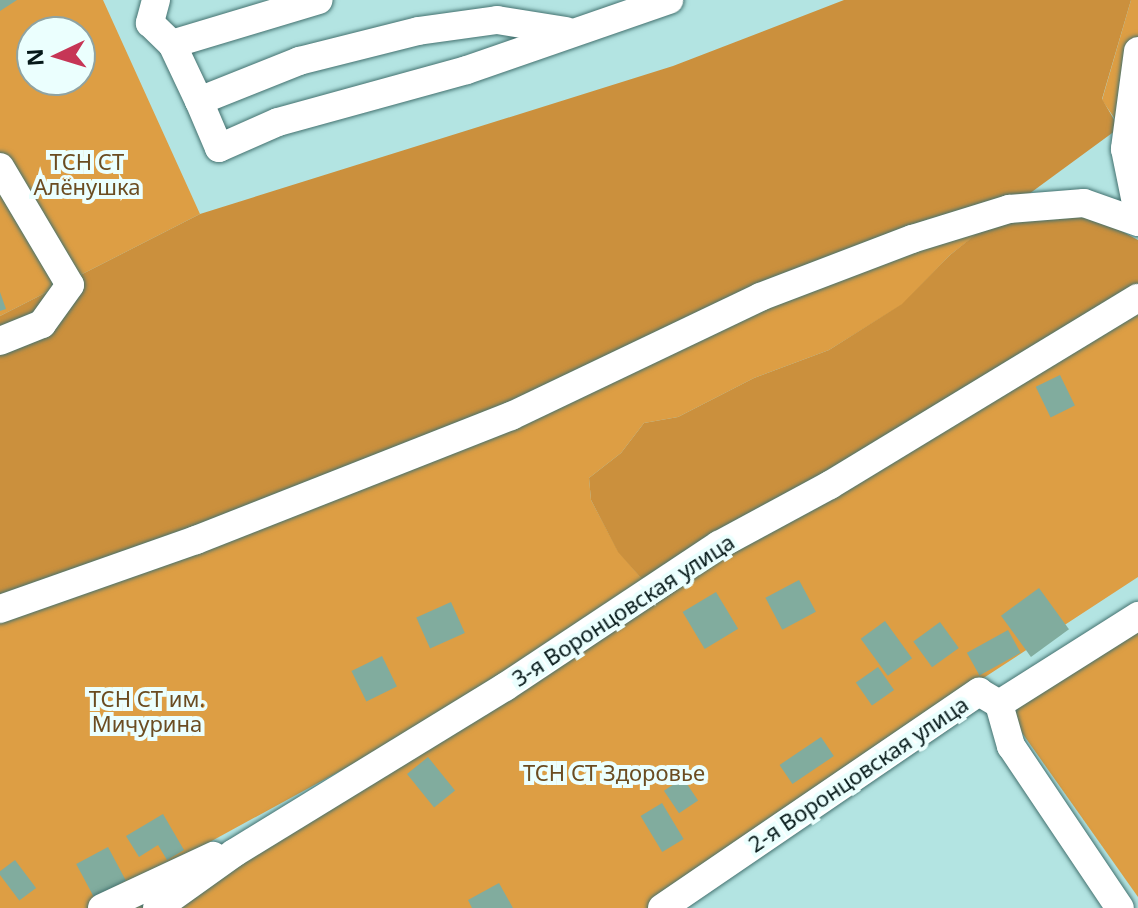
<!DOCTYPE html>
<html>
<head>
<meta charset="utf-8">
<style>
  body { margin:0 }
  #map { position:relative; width:1138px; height:908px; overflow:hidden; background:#b3e4e2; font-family:"Noto Sans",sans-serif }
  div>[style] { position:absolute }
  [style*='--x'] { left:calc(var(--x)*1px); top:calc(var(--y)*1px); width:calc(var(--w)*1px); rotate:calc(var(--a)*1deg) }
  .green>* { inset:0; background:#dd9e44 }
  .forest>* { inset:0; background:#cb903d }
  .building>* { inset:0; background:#81ac9e; transform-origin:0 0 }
  .roads { filter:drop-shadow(0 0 2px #43716f) drop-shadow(0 0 2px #43716f) }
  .minor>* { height:28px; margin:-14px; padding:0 14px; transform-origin:14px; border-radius:14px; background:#fff }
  span { translate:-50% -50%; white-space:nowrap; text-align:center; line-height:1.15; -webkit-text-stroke:8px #ebfffe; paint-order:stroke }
  .park-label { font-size:22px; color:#6b4c21 }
  .street-label { font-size:22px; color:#061919 }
  .north { position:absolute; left:16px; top:16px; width:80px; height:80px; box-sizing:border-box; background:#ebfffe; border:2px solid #8fa3a2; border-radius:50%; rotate:266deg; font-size:22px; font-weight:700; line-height:32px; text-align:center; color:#061919 }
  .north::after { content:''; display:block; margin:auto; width:28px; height:36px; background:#c63656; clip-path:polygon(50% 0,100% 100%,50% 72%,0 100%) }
</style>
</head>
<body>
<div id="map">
  <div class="green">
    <i style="clip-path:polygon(evenodd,0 0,103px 0,200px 214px,0 316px,0 0,32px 32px,80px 32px,80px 80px,32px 80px,32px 32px)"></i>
    <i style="clip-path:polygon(1131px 0,1138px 0,1138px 153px,1102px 100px)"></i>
    <i style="clip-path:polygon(1009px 209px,950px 255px,903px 304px,829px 350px,754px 378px,678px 417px,644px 423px,621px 453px,589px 478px,591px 500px,618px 551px,648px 586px,503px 682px,89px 908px,0 908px,0 610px)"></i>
    <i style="clip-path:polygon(1138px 298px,1138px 577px,763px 822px,657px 908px,131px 908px)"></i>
    <i style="clip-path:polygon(1138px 609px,1138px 897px,1008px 713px)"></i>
  </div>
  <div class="forest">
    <i style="clip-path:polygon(844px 0,1131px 0,1102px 99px,1119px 128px,1010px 208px,1092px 215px,1138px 240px,1138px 298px,648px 586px,618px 552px,591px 500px,589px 478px,621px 453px,644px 423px,678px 417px,754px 378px,829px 350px,902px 304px,950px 255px,1005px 211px,0 602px,0 316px,200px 214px,673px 66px)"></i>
  </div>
  <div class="building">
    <i style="clip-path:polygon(0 0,17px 0,0 11px)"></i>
    <i style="clip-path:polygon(0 292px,6px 309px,0 311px)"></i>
    <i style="left:1060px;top:375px;width:34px;height:27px;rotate:64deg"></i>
    <i style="left:799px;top:580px;width:36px;height:38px;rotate:62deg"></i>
    <i style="left:1039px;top:588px;width:51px;height:47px;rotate:54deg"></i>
    <i style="left:716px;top:592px;width:43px;height:39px;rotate:59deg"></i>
    <i style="left:451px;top:602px;width:34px;height:38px;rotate:66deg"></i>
    <i style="left:885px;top:621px;width:46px;height:30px;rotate:54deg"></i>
    <i style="left:940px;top:622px;width:32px;height:33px;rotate:54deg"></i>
    <i style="left:1008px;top:630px;width:26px;height:47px;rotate:61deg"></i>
    <i style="left:382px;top:656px;width:34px;height:34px;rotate:64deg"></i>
    <i style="left:878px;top:667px;width:28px;height:27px;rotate:55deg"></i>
    <i style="left:821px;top:737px;width:23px;height:50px;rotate:56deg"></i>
    <i style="left:428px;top:757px;width:43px;height:27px;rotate:51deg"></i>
    <i style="left:683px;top:778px;width:27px;height:23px;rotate:56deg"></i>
    <i style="left:662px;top:803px;width:42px;height:25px;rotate:59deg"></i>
    <i style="clip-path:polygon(163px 814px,184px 850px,167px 860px,158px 845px,139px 857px,126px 836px)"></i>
    <i style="left:108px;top:847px;width:38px;height:36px;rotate:62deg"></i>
    <i style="left:15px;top:860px;width:35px;height:21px;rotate:53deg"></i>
    <i style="clip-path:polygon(499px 883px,513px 908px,472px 908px,468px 900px)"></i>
  </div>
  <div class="roads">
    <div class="minor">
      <i style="--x:156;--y:0;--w:24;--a:105"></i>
      <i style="--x:150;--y:23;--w:30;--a:44"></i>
      <i style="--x:172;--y:44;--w:153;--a:-16.7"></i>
      <i style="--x:172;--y:44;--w:63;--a:64.7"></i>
      <i style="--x:199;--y:101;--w:108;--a:-21.8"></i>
      <i style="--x:299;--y:61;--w:123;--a:-14.1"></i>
      <i style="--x:418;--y:31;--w:80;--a:-7.9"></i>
      <i style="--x:497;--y:20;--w:70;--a:9.1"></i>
      <i style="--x:1138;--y:51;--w:99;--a:97.6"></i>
      <i style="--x:1125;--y:149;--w:65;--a:78.5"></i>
      <i style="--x:199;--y:101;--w:51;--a:66.9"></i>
      <i style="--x:219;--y:148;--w:64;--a:-23.8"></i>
      <i style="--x:278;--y:122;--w:196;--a:-15.4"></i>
      <i style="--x:467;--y:70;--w:214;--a:-19.1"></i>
      <i style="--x:0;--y:167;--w:137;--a:59.3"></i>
      <i style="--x:70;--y:285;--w:48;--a:125.7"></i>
      <i style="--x:42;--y:324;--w:45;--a:158"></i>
      <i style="--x:0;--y:609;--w:208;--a:-19.4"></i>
      <i style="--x:196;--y:540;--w:339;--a:-21.5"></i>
      <i style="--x:511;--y:416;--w:276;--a:-25.5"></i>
      <i style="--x:760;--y:297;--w:163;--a:-20.9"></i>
      <i style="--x:912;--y:239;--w:102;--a:-17.2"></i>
      <i style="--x:1009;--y:209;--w:75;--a:-4.6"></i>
      <i style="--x:1084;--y:203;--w:57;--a:19.4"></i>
      <i style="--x:999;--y:704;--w:44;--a:74.1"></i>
      <i style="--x:1011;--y:746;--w:195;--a:56.1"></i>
      <i style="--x:999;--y:704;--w:165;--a:-32.3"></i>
      <i style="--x:102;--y:908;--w:123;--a:-25.1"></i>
      <i style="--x:157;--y:908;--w:95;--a:-35.5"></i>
      <i style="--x:234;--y:853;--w:318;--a:-31.5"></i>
      <i style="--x:505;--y:687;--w:257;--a:-33.6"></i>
      <i style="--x:719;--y:545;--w:126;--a:-28.4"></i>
      <i style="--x:830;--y:485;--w:360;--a:-31.3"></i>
      <i style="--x:662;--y:908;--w:384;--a:-34.3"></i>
      <i style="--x:979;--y:692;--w:23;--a:31"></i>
    </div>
  </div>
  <div class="park-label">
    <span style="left:87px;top:174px">ТСН СТ<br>Алёнушка</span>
    <span style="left:147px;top:711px">ТСН СТ им.<br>Мичурина</span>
    <span style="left:614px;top:773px">ТСН СТ Здоровье</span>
  </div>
  <div class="street-label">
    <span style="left:623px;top:610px;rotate:-33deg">3-я Воронцовская улица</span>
    <span style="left:858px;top:774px;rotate:-34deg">2-я Воронцовская улица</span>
  </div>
  <div class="north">N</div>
</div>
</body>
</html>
